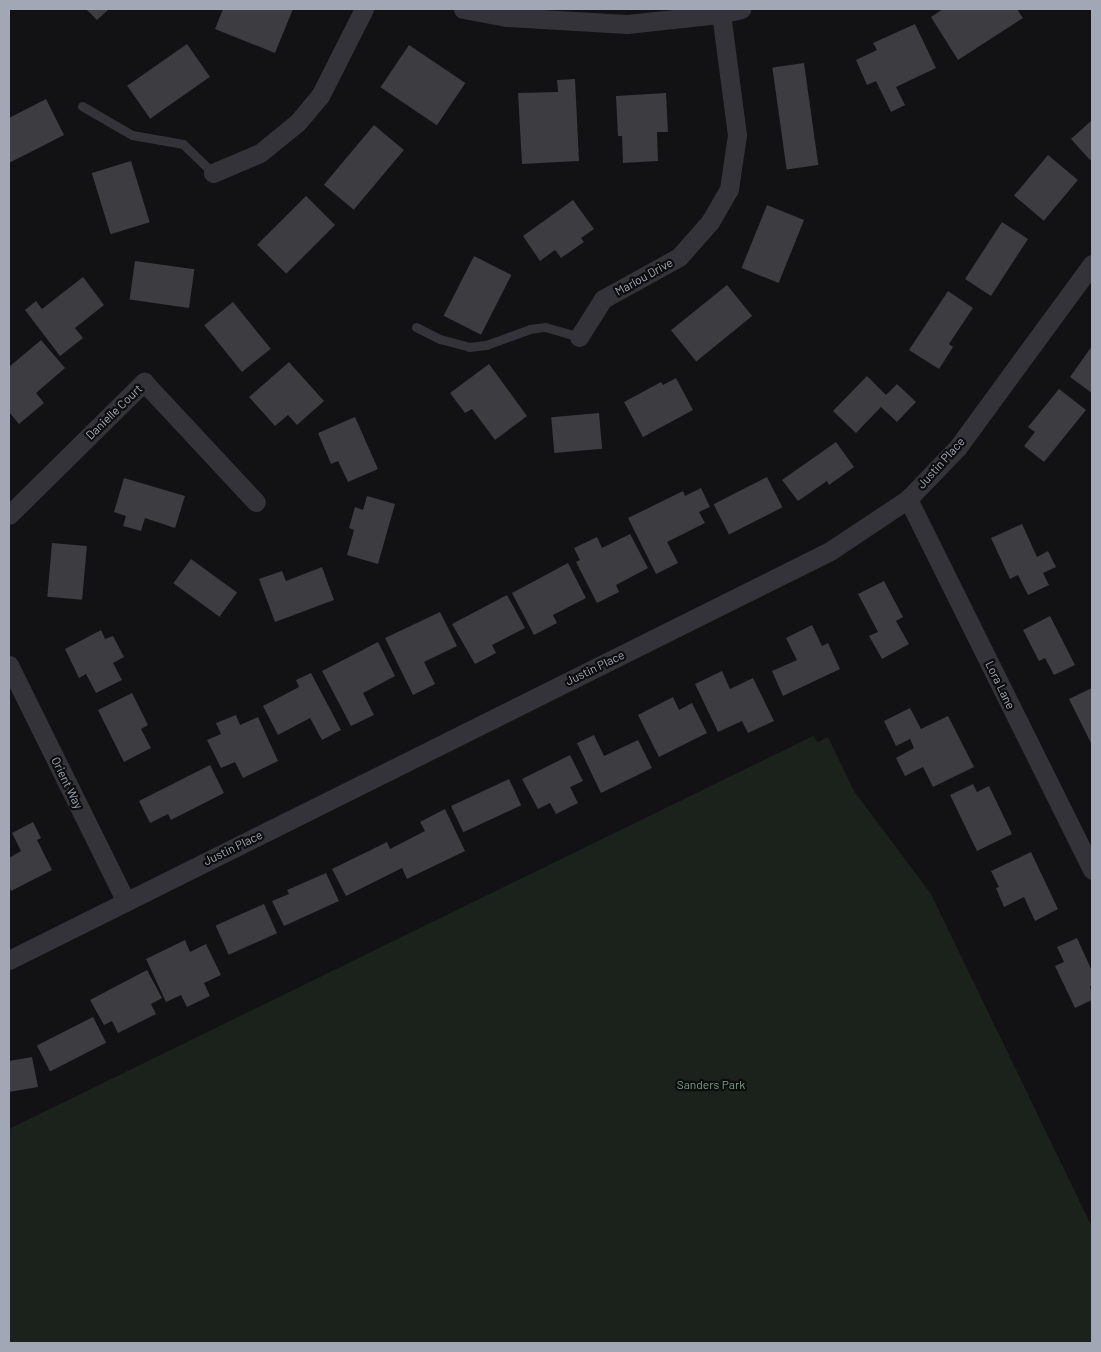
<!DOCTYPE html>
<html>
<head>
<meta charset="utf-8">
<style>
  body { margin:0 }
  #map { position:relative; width:1101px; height:1352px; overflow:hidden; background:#121214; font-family:Barlow,sans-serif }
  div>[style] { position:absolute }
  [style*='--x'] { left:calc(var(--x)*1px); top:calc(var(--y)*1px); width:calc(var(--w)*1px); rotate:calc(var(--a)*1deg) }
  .green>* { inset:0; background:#1a221b }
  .building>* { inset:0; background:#3c3c41; transform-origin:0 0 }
  .lane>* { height:9px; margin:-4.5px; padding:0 4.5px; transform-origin:4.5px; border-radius:4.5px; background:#333339 }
  .street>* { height:19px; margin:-9.5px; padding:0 9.5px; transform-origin:9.5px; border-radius:9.5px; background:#333339 }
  span { translate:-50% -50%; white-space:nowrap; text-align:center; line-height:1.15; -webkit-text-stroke:4.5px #0d0d0f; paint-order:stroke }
  .street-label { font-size:12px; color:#a2a7b5 }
  .park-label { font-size:12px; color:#78a17e }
  .frame { position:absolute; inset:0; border:10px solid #a2a7b5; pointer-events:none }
</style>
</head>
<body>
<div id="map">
  <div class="green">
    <i style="clip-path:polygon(813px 736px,818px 742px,828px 737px,854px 791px,931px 894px,1092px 1227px,1092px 1343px,9px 1343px,9px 1129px)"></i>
  </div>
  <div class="building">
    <i style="clip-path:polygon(86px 9px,109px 9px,97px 20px)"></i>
    <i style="clip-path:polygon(223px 9px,293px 9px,275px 53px,215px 29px)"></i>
    <i style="clip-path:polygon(943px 9px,1017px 9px,1023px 18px,958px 60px,931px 17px)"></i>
    <i style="clip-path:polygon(915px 24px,936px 68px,896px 87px,905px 105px,891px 112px,876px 81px,867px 85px,856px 60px,877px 50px,873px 43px)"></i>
    <i style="left:187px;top:44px;width:40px;height:73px;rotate:55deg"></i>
    <i style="left:409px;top:45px;width:68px;height:51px;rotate:34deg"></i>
    <i style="left:804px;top:63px;width:103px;height:32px;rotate:82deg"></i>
    <i style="clip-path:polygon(575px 79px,579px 161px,522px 164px,518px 93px,558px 92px,557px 80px)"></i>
    <i style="clip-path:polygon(666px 93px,668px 132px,657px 132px,658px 161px,623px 163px,622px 136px,618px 136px,616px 96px)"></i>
    <i style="clip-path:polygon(46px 99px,64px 135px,9px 163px,9px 118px)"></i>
    <i style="clip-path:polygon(1092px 120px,1092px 158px,1090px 160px,1071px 139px)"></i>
    <i style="left:374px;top:125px;width:39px;height:78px;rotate:40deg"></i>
    <i style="left:1048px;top:155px;width:39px;height:53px;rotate:40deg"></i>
    <i style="left:131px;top:161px;width:64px;height:41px;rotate:73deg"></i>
    <i style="left:306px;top:196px;width:41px;height:69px;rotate:45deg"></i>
    <i style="clip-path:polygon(573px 200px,594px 229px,581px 238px,584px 242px,561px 258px,555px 250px,540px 261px,523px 236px)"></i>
    <i style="left:767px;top:205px;width:40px;height:68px;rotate:22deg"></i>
    <i style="left:1002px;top:222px;width:31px;height:68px;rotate:33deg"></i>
    <i style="left:474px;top:256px;width:42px;height:67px;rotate:27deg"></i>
    <i style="left:135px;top:261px;width:60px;height:39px;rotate:8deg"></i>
    <i style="clip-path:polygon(83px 277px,104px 305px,75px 328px,83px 338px,60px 356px,25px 310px,36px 301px,42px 309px)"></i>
    <i style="left:727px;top:285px;width:40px;height:72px;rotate:51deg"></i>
    <i style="clip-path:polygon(948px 291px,973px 308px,949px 344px,953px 347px,939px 369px,909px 350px)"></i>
    <i style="left:233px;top:302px;width:60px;height:37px;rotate:51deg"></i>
    <i style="clip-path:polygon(41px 340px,65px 368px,36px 393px,44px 403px,19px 424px,9px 412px,9px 367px)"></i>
    <i style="clip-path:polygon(1092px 346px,1092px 393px,1070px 377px)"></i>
    <i style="clip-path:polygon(289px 362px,324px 401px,297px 425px,288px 415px,275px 426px,249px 397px)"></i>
    <i style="clip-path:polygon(489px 364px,527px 416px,495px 440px,472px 409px,465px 413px,450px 393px)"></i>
    <i style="clip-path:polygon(867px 376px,886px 395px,897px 384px,916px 402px,897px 422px,881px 407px,856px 433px,833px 411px)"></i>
    <i style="clip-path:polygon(676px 378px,693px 410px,643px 437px,624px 402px,661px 382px,663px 385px)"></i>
    <i style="clip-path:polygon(1059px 389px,1086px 410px,1044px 462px,1024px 446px,1035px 432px,1028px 427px)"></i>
    <i style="left:599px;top:413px;width:36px;height:48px;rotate:85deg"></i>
    <i style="clip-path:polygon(355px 417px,378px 469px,348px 482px,338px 461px,331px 464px,318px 433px)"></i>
    <i style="clip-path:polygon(836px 442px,854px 467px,829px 485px,827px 481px,798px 501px,782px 480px)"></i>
    <i style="left:767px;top:477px;width:34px;height:60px;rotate:63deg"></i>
    <i style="clip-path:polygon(124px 478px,185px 496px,175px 528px,145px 518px,141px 531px,123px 526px,126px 516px,114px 512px)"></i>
    <i style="clip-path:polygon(701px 488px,710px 507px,699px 512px,705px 523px,667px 542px,678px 563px,656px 574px,628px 518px,683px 491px,685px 496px)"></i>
    <i style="clip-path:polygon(367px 496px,395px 504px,378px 564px,347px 555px,354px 530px,349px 528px,355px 507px,363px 510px)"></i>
    <i style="clip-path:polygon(1022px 524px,1037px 557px,1048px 551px,1056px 567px,1043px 573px,1049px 585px,1028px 595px,1018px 575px,1010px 579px,991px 538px)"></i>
    <i style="clip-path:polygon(630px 534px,648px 568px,616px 585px,619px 592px,597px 603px,576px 562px,580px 560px,574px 548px,597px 537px,602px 548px)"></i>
    <i style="left:52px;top:543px;width:35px;height:54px;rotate:5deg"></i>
    <i style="left:191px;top:559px;width:57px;height:30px;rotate:36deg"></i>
    <i style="clip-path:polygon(568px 563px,586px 598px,553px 615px,557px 623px,534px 635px,512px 593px)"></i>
    <i style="clip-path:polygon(322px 567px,334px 600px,275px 622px,259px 579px,282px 571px,286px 581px)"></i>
    <i style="clip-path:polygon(884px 581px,903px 617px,896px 621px,909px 644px,882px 659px,869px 636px,878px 632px,858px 594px)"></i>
    <i style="clip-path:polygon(507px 595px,525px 628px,492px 645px,496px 653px,475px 664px,452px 624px)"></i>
    <i style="clip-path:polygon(440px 612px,457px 646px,424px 662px,435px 684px,413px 695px,385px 638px)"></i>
    <i style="clip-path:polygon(1050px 616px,1075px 665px,1054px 675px,1045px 658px,1039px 661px,1023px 630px)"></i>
    <i style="clip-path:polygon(812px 625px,822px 646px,828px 643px,840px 669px,783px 696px,772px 671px,797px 660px,786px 638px)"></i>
    <i style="clip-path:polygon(101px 630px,105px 639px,113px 636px,124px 657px,113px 663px,122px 680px,96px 693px,86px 674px,79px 678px,65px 649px)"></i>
    <i style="clip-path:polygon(378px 642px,395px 676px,363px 693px,374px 715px,351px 726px,322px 671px)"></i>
    <i style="clip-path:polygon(722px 671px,730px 689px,753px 678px,774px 721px,748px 733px,742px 721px,718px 732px,695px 684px)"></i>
    <i style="clip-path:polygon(311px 673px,341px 730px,322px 740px,310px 718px,278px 735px,263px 706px,299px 687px,296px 680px)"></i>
    <i style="clip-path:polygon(1092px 688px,1092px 745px,1069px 699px)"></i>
    <i style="clip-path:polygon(132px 693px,148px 725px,141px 729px,151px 748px,124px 762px,98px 710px)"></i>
    <i style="clip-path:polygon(673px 697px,679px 710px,692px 703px,707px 733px,659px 757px,638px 715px)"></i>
    <i style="clip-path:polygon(910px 708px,921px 729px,948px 716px,974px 767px,933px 787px,923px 767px,905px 776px,896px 758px,914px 748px,910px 739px,896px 746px,884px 721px)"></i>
    <i style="clip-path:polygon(236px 715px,240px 725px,258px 717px,278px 761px,243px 778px,235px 762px,221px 768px,207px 740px,221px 734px,216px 723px)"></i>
    <i style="clip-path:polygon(594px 735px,604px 756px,638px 740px,652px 768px,601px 793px,577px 743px)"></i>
    <i style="clip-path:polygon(570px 755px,583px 781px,570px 787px,578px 803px,556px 814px,550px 803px,538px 809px,522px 779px)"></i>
    <i style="clip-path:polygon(210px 765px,224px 793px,171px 820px,168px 814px,150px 823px,139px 801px)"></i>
    <i style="left:509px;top:779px;width:29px;height:64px;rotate:65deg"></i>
    <i style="clip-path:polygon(973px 784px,977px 792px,989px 786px,1012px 834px,977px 851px,950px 795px)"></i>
    <i style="clip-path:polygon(445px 809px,465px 851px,407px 879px,402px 868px,346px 896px,332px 869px,387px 842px,390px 849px,425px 831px,420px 822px)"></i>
    <i style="clip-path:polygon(33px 822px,41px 838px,37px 840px,52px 870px,11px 891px,9px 886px,9px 858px,21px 851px,12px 833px)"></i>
    <i style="clip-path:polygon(1031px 852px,1058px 909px,1035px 921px,1024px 897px,1004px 907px,996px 888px,999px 887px,991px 871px)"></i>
    <i style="clip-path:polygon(326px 873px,339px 901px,284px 926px,272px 901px,289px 894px,287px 890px)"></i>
    <i style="left:264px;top:904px;width:32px;height:53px;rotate:66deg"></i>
    <i style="clip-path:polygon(1077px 938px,1092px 971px,1092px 985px,1090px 986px,1092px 1000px,1075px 1008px,1055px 966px,1064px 962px,1057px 947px)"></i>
    <i style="clip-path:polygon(185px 940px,190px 952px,206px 944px,221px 975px,204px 983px,210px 996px,187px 1007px,181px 995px,166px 1002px,146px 959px)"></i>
    <i style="clip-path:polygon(147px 970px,162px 998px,151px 1004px,156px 1014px,118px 1033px,112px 1021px,104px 1025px,90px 1000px)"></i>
    <i style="left:93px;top:1017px;width:29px;height:63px;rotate:63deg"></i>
    <i style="clip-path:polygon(32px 1057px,38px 1087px,9px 1092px,9px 1061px)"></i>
  </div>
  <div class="lane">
    <i style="--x:82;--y:106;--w:58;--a:30.1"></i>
    <i style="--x:132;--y:135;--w:52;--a:10"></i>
    <i style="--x:183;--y:144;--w:42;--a:44"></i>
    <i style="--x:416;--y:327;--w:27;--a:27"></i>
    <i style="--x:440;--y:339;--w:30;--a:15"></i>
    <i style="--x:469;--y:347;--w:17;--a:-7"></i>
    <i style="--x:486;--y:345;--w:47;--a:-20"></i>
    <i style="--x:530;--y:329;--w:15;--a:-8"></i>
    <i style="--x:545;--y:327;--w:35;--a:16"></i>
  </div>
  <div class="street">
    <i style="--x:463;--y:9;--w:45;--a:10.3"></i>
    <i style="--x:507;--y:17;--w:120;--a:3.3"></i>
    <i style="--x:627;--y:24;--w:95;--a:-6.1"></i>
    <i style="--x:721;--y:14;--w:21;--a:-14"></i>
    <i style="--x:213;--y:173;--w:51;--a:-23.1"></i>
    <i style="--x:260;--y:153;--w:49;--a:-39.2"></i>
    <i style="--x:298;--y:122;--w:34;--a:-50"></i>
    <i style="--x:320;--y:96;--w:97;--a:-63.2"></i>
    <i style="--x:579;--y:337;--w:45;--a:-57.7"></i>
    <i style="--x:603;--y:299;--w:87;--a:-28.9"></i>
    <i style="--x:679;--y:257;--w:47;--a:-48.5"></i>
    <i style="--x:710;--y:222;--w:38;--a:-60"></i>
    <i style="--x:729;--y:189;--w:55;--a:-81.6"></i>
    <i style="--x:737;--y:135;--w:122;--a:-97.5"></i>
    <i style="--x:908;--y:499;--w:414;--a:63.6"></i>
    <i style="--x:9;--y:515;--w:190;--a:-44.6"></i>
    <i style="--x:144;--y:382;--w:164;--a:47"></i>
    <i style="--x:9;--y:665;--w:264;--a:63.7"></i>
    <i style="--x:9;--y:960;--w:917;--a:-26.48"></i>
    <i style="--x:830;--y:551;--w:94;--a:-33.7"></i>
    <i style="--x:908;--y:499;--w:72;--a:-46.1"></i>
    <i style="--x:958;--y:447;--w:227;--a:-53.8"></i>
  </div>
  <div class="street-label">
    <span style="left:644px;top:277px;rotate:-29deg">Marlou Drive</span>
    <span style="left:114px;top:412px;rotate:-44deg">Danielle Court</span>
    <span style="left:941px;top:463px;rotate:-48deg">Justin Place</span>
    <span style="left:595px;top:668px;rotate:-26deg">Justin Place</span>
    <span style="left:1000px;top:685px;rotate:64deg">Lora Lane</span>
    <span style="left:67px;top:783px;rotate:64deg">Orient Way</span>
    <span style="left:233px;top:848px;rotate:-26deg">Justin Place</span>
  </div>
  <div class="park-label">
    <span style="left:711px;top:1085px">Sanders Park</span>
  </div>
  <div class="frame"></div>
</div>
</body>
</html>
